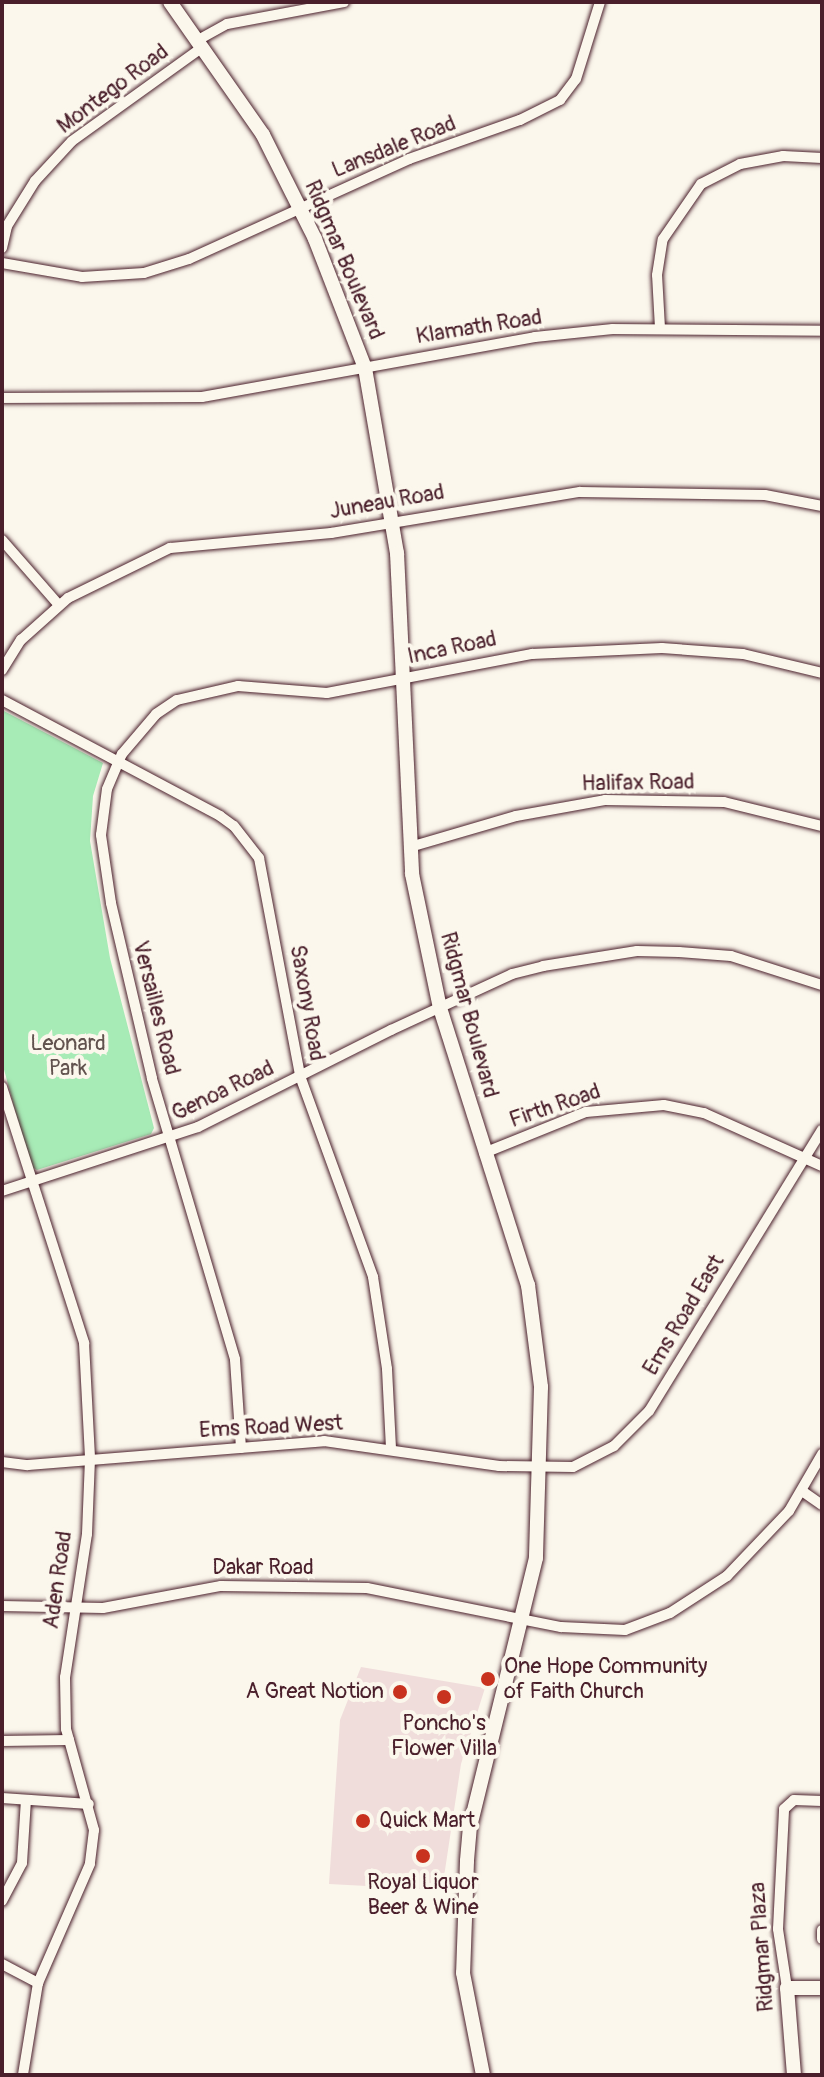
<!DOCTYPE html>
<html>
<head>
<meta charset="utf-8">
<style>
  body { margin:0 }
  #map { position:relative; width:824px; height:2077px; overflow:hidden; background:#fbf7ec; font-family:Pangolin,sans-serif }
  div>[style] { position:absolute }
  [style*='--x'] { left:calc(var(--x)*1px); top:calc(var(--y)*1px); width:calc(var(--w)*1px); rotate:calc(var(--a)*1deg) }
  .built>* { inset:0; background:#f0dddb }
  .green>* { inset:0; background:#a7ebb6 }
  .roads { filter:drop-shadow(0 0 2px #4a1f2b) drop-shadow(0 0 2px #4a1f2b) }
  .street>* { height:10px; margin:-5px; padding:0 5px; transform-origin:5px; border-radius:5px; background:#fbf7ec }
  .secondary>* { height:14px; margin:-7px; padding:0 7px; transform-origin:7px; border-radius:7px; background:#fbf7ec }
  .dots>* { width:22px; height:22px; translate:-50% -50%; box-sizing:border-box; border:4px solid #fbf7ec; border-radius:50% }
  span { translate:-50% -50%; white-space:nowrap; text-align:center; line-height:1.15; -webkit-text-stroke:8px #fbf7ec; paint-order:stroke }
  .street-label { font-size:22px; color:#4a1f2b }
  .park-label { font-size:22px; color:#61524e }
  .poi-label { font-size:22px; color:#4a1f2b }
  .left { translate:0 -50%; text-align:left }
  .right { translate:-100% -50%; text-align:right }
  .frame { position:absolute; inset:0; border:4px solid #4a1f2b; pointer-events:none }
</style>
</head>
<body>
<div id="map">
  <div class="built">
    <i style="clip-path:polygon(361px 1667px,485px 1688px,461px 1764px,442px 1890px,329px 1884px,340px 1720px)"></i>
  </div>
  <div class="green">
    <i style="clip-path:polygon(2px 710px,103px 763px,93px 796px,90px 841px,110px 958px,154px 1128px,151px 1134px,37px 1170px,30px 1166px,2px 1062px)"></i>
  </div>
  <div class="roads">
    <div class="street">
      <i style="--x:198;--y:40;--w:33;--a:-29"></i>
      <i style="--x:227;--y:24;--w:119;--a:-10.6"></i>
      <i style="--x:2;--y:248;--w:23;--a:-77"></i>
      <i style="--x:7;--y:226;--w:53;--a:-58.1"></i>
      <i style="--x:35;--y:181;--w:54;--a:-47.2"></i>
      <i style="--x:72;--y:141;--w:161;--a:-35.7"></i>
      <i style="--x:2;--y:263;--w:81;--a:9.9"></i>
      <i style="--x:82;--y:277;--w:62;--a:-3.7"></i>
      <i style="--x:144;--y:273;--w:47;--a:-17.3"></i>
      <i style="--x:189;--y:259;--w:242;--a:-24.4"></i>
      <i style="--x:409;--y:159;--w:118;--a:-19.4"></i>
      <i style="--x:520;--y:120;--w:45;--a:-26.6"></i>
      <i style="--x:560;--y:100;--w:26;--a:-53"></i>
      <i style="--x:576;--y:79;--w:81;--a:-72.7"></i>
      <i style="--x:660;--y:328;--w:53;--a:-93.2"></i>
      <i style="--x:657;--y:275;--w:36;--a:-81"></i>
      <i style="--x:663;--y:239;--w:67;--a:-55.4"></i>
      <i style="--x:701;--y:184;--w:44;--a:-27.1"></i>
      <i style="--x:740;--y:164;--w:44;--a:-10.5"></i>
      <i style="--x:783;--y:156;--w:39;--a:3"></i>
      <i style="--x:2;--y:398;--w:200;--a:-0.3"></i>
      <i style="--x:202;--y:397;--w:338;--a:-10.2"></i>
      <i style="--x:535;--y:337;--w:78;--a:-5.9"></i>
      <i style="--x:613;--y:329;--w:209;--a:0.5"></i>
      <i style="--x:2;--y:540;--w:86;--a:48.8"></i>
      <i style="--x:2;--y:670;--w:36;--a:-58"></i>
      <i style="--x:21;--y:640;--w:63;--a:-41.8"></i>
      <i style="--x:68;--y:598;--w:114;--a:-26.1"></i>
      <i style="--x:170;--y:548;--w:162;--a:-5.3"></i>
      <i style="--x:331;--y:533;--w:252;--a:-9.4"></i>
      <i style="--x:580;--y:492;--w:185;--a:0.9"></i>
      <i style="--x:765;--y:495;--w:58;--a:10.9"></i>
      <i style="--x:2;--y:700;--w:247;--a:28"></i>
      <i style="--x:220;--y:816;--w:17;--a:36"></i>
      <i style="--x:234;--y:826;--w:41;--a:52"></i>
      <i style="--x:259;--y:858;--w:222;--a:79.3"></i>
      <i style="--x:300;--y:1076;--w:214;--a:70"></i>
      <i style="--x:373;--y:1277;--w:93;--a:81.3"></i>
      <i style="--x:387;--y:1369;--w:79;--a:87.1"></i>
      <i style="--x:410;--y:847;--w:110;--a:-16.3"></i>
      <i style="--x:516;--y:816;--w:90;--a:-10.2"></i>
      <i style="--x:605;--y:800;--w:119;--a:1"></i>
      <i style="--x:724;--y:802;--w:101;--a:13.8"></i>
      <i style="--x:2;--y:1087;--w:269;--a:72.2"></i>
      <i style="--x:84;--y:1343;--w:116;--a:87"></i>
      <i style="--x:90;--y:1459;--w:75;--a:92.3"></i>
      <i style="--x:87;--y:1534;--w:145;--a:98.7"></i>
      <i style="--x:65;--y:1677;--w:52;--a:88.9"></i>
      <i style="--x:66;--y:1729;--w:105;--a:74.5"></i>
      <i style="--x:94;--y:1830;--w:34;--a:97"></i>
      <i style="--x:90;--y:1864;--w:130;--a:113.6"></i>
      <i style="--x:38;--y:1983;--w:93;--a:99.3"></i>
      <i style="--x:484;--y:1153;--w:110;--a:-21.9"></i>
      <i style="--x:586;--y:1112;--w:78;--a:-5.1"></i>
      <i style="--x:664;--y:1105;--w:41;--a:11.3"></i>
      <i style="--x:704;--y:1113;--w:129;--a:24.2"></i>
      <i style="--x:2;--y:1191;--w:206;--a:-18.1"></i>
      <i style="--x:198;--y:1127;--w:216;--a:-26.7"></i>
      <i style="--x:391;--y:1030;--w:133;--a:-24.8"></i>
      <i style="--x:512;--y:974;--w:32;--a:-14"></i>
      <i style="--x:543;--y:966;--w:95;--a:-9.1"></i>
      <i style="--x:637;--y:951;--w:42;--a:1.4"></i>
      <i style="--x:679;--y:952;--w:52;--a:4.4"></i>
      <i style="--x:731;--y:956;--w:96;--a:17.7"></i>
      <i style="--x:241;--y:1448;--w:89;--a:-93.9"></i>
      <i style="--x:235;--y:1359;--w:293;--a:-106.5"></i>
      <i style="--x:152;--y:1078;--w:180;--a:-103.2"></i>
      <i style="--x:111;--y:903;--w:69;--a:-98.4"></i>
      <i style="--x:101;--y:835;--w:46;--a:-82.6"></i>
      <i style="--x:107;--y:789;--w:38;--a:-67"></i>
      <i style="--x:122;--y:754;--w:52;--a:-49.6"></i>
      <i style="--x:156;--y:714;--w:25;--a:-34"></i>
      <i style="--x:177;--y:700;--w:63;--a:-12.9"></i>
      <i style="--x:238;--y:686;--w:89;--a:4.5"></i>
      <i style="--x:327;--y:693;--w:209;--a:-10.8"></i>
      <i style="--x:532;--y:654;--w:130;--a:-2.6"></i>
      <i style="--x:662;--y:648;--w:81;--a:4.2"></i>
      <i style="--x:743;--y:654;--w:81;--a:13.5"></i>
      <i style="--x:2;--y:1462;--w:26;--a:7"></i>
      <i style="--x:28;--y:1465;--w:297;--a:-4.6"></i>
      <i style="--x:324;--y:1441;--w:177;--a:8.1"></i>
      <i style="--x:499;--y:1466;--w:74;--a:0.8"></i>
      <i style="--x:573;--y:1467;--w:46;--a:-27.1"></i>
      <i style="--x:614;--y:1446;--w:49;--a:-45"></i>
      <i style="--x:649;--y:1411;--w:330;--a:-58.4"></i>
      <i style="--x:802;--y:1491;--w:24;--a:35"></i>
      <i style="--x:2;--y:1606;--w:101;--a:1.1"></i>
      <i style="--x:103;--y:1608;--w:120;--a:-10.6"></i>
      <i style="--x:221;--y:1586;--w:146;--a:0.8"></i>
      <i style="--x:367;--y:1588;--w:198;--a:11.4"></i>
      <i style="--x:561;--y:1627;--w:64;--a:2.7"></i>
      <i style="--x:625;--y:1630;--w:48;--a:-20.7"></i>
      <i style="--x:670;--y:1613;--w:68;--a:-33"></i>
      <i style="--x:727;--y:1576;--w:90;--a:-46.4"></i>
      <i style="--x:789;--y:1511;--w:66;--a:-59.9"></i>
      <i style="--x:2;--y:1741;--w:67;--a:-0.9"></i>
      <i style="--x:2;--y:1798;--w:87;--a:3.9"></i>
      <i style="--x:2;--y:1901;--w:43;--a:-62.2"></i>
      <i style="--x:22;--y:1863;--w:63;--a:-86.4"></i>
      <i style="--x:822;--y:1930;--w:9;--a:90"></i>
      <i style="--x:2;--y:1964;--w:41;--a:27.8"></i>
      <i style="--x:787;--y:1988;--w:60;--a:-98.7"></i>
      <i style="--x:778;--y:1929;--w:120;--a:-87.1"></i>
      <i style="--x:784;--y:1809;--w:13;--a:-42"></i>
      <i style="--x:794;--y:1800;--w:28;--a:2"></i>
    </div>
    <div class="secondary">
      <i style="--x:170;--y:2;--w:162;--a:55"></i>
      <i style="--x:263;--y:135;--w:116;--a:63.4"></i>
      <i style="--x:315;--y:239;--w:138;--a:68.8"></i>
      <i style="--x:365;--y:368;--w:188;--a:80.2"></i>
      <i style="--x:397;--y:553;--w:321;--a:87.3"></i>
      <i style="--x:412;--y:874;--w:137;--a:78.2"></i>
      <i style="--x:440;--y:1008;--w:291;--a:72.4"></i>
      <i style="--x:528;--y:1285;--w:103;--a:82.7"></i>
      <i style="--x:541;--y:1387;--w:171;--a:91.7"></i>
      <i style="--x:536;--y:1558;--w:276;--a:103.8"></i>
      <i style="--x:470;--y:1826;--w:35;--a:95"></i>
      <i style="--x:467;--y:1861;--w:112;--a:92"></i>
      <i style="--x:463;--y:1973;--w:104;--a:78.9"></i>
      <i style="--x:794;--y:2075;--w:87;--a:-94.6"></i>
      <i style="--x:787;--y:1988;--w:35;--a:0"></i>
    </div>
  </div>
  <div class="dots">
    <i style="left:488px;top:1679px;background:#c8321e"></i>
    <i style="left:400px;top:1692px;background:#c8321e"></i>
    <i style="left:444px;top:1697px;background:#c8321e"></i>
    <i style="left:363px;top:1821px;background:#c8321e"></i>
    <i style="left:423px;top:1856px;background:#c8321e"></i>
  </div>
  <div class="street-label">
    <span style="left:113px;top:89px;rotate:-37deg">Montego Road</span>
    <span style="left:394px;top:147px;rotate:-22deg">Lansdale Road</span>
    <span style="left:344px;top:260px;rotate:67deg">Ridgmar Boulevard</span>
    <span style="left:479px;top:327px;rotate:-9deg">Klamath Road</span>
    <span style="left:387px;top:502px;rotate:-10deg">Juneau Road</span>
    <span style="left:452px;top:648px;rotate:-12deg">Inca Road</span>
    <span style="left:638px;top:783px;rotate:-1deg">Halifax Road</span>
    <span style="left:307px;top:1003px;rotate:80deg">Saxony Road</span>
    <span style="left:156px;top:1008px;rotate:76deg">Versailles Road</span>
    <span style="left:469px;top:1015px;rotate:75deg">Ridgmar Boulevard</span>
    <span style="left:223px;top:1091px;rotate:-26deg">Genoa Road</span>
    <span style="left:555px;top:1106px;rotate:-19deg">Firth Road</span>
    <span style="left:684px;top:1315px;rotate:-59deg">Ems Road East</span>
    <span style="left:271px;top:1427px;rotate:-3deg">Ems Road West</span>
    <span style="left:263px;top:1568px">Dakar Road</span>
    <span style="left:58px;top:1580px;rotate:-82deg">Aden Road</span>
    <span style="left:762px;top:1947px;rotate:-94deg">Ridgmar Plaza</span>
  </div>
  <div class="park-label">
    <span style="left:68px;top:1056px">Leonard<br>Park</span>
  </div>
  <div class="poi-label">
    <span class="left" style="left:504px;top:1679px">One Hope Community<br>of Faith Church</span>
    <span class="right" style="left:384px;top:1692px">A Great Notion</span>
    <span style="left:444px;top:1736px">Poncho's<br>Flower Villa</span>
    <span class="left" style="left:379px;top:1821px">Quick Mart</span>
    <span style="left:423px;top:1895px">Royal Liquor<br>Beer &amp; Wine</span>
  </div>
  <div class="frame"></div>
</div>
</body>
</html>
